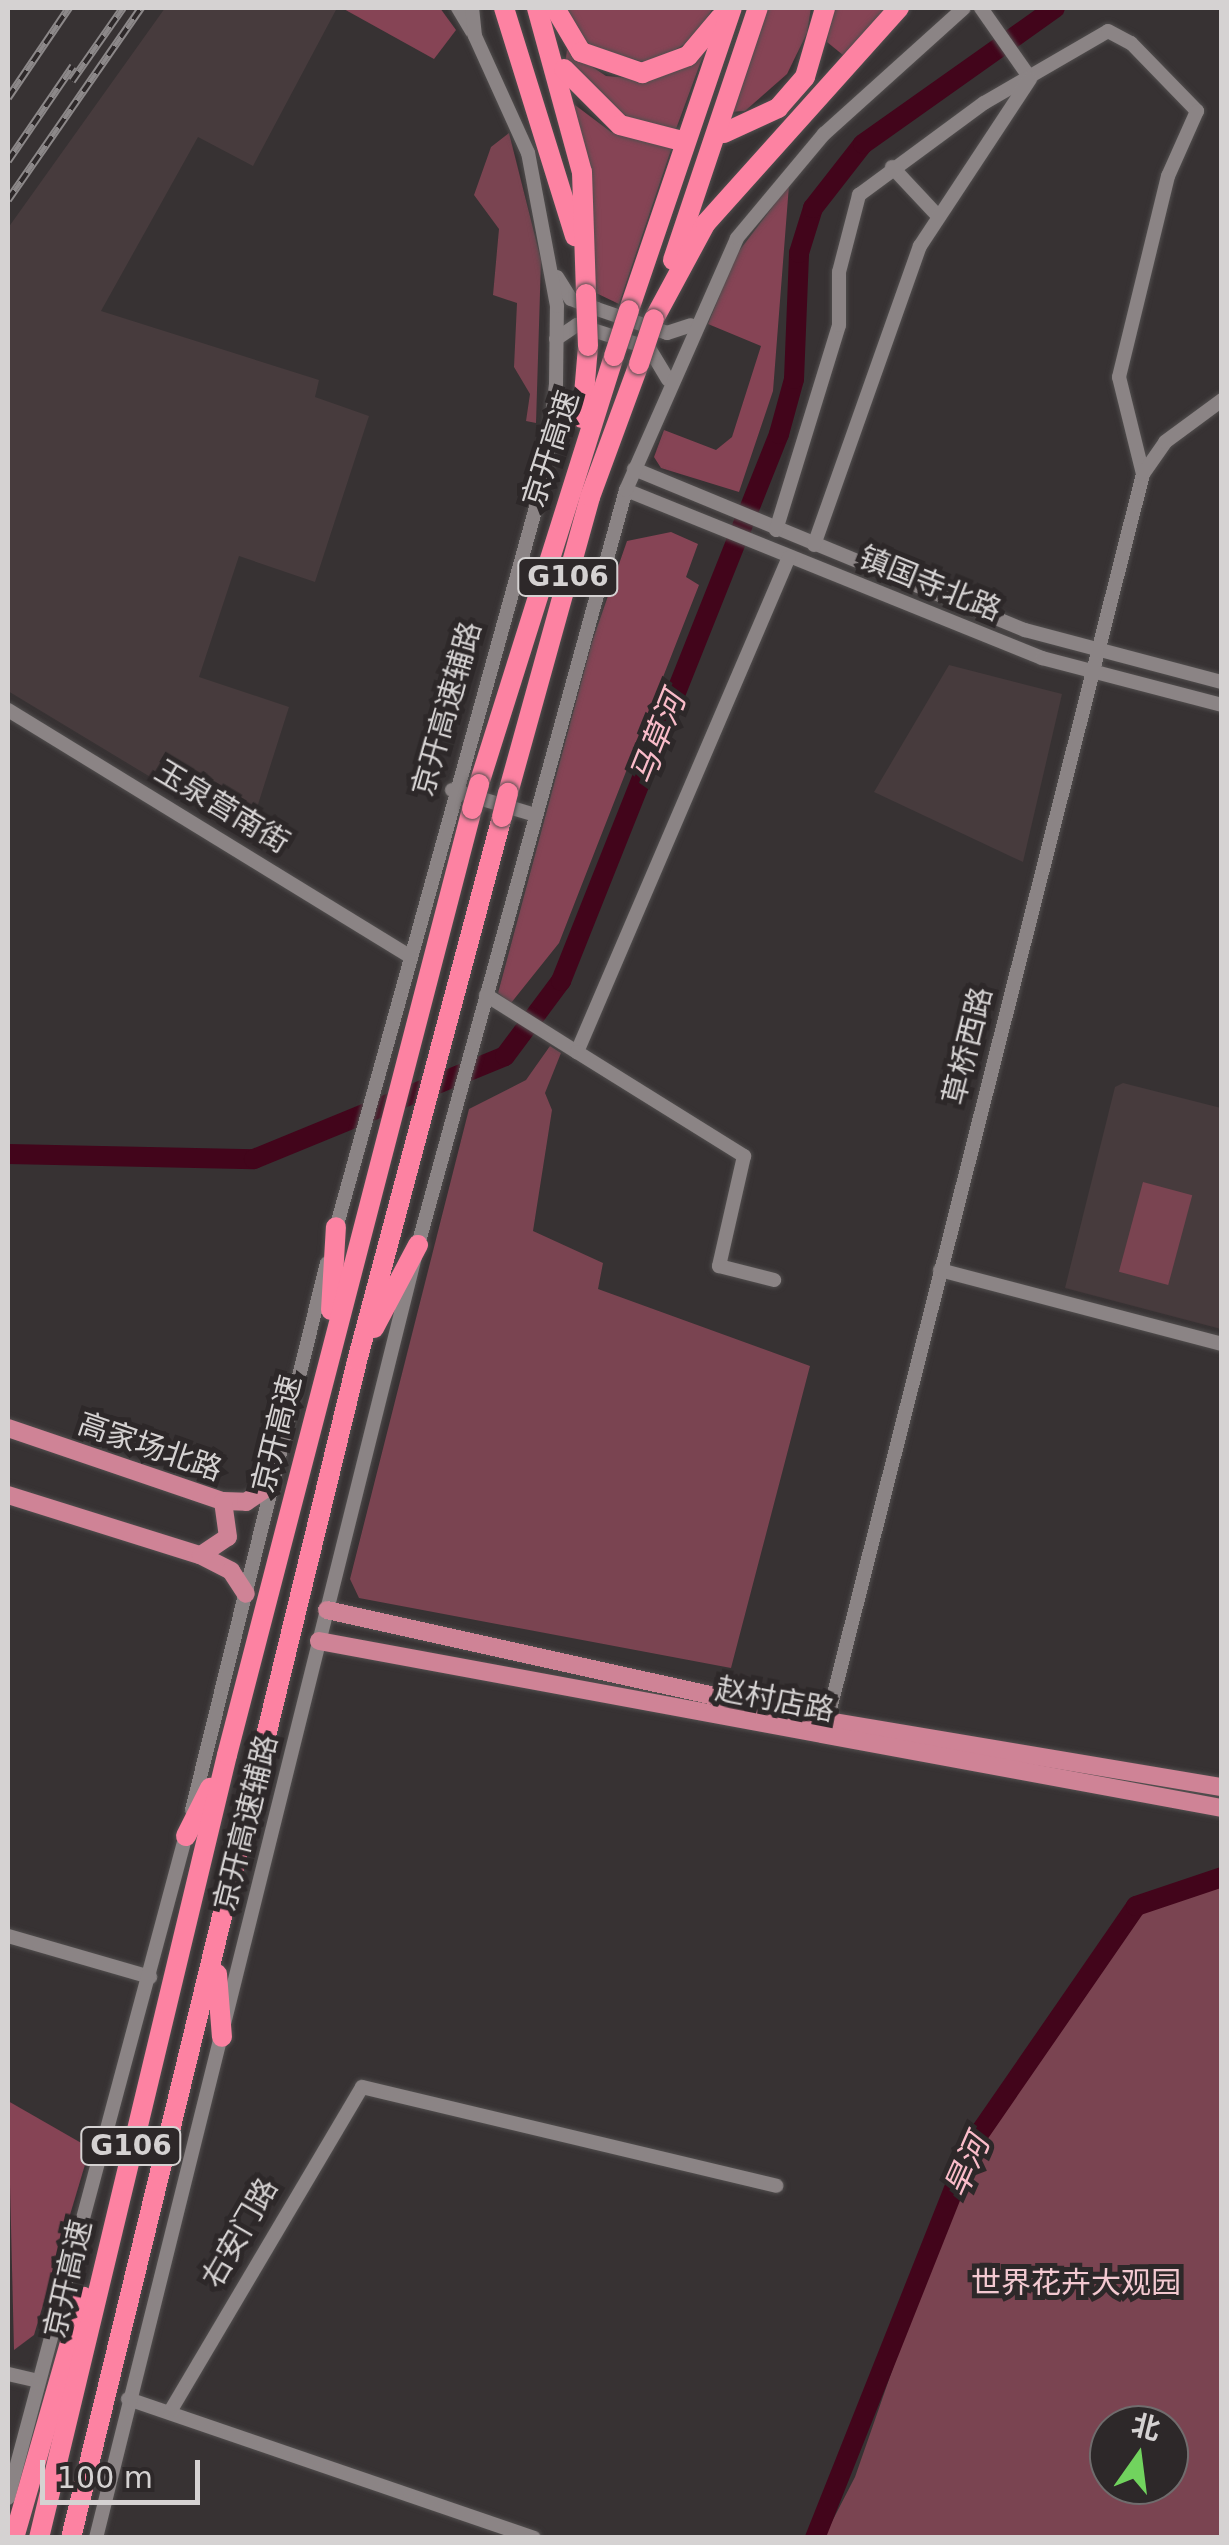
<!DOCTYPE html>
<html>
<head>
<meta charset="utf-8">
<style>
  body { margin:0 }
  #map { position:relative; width:1229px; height:2545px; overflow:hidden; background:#373233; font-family:"DejaVu Sans","Noto Sans SC",sans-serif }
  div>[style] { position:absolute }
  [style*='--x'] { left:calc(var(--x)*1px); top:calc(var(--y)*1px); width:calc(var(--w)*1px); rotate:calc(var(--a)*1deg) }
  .built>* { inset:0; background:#473b3d }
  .green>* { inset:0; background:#7a4451; transform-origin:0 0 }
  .forest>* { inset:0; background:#864455 }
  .river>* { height:20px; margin:-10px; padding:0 10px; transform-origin:10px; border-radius:10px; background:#42051b }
  .roads { filter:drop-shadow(0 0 2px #514e4e) drop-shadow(0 0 2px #514e4e) }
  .minor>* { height:14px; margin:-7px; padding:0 7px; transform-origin:7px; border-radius:7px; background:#8b8485 }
  .major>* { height:18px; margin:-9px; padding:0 9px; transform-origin:9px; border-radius:9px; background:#cf8396 }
  .highway>* { height:20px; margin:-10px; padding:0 10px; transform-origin:10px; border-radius:10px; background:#fd82a2 }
  .rail>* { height:8px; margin-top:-4px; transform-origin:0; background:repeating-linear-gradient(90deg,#2d2829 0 11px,#8c8889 0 22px); box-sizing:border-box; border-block:2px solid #8c8889 }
  .bridges { filter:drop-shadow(0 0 2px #514e4e) drop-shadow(0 0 2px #514e4e) }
  .highway-bridge>* { height:20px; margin:-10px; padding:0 10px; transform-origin:10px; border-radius:10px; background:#fd82a2 }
  span { translate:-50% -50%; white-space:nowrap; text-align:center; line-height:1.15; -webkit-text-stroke:10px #2d2829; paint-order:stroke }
  .shield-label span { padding:2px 8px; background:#2d2829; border:2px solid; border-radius:8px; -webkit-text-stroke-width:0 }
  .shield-label { font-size:28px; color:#d5d2d2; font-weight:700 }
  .street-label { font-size:30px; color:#d5d2d2 }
  .park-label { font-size:30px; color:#f3c9d1 }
  .water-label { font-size:32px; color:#fabcc9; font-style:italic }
  .frame { position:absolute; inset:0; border:10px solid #d5d2d2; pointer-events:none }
  .north { position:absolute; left:1089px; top:2405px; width:100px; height:100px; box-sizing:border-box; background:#2d2829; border:2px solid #706c6d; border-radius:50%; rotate:14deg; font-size:28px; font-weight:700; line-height:40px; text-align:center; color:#d5d2d2 }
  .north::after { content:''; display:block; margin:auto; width:35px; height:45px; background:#71d35e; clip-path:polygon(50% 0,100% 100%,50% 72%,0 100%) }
  .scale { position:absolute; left:40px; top:2460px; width:160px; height:45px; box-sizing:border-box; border:5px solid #d5d2d2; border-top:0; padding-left:12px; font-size:30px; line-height:35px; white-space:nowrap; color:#d5d2d2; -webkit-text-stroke:8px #2d2829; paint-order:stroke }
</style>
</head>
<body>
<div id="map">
  <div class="built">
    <i style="clip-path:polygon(165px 8px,337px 8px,253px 166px,198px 137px,101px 311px,319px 380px,315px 397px,369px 416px,315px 582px,239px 556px,199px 677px,289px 707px,248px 836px,8px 691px,8px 228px)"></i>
    <i style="clip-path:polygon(949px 665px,1062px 694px,1023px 862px,874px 792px)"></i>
    <i style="clip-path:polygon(1123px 1083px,1221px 1108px,1221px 1329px,1065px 1288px,1115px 1087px)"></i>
  </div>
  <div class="green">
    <i style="clip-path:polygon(509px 133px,541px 260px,536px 423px,526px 421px,530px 394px,514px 367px,517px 303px,493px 295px,499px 229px,474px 195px,491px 147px)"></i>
    <i style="clip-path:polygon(550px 1046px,561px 1053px,545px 1093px,552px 1110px,533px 1231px,603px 1263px,598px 1289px,810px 1366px,731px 1668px,359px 1598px,350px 1579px,469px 1109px,526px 1080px)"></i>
    <i style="left:1143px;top:1182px;width:51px;height:93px;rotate:15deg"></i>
    <i style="clip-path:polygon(evenodd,1221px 1870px,1221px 2537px,824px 2537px,855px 2477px,953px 2196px,990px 2134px,1144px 1911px,1221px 1870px,1109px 2425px,1169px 2425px,1169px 2485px,1109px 2485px,1109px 2425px)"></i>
  </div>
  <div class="forest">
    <i style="clip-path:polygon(342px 8px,440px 8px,456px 30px,434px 59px)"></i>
    <i style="clip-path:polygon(566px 8px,713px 8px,694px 39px,650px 64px,586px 45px)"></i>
    <i style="clip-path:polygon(765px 8px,811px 8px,807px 33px,787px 74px,745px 111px,729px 112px)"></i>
    <i style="clip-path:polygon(830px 8px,888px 8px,843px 55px,827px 42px)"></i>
    <i style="clip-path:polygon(567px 50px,606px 76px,651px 80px,704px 53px,676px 129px,653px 130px,632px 125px,565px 65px)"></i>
    <i style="clip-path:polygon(571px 102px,611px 132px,673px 144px,619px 304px,594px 292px)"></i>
    <i style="clip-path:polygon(789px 185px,773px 391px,739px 492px,661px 468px,654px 457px,664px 430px,716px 450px,732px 437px,761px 346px,708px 324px,736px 255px)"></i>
    <i style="clip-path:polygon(671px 532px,698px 544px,686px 577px,699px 585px,559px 943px,511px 1003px,498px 993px,592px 642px,627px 541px)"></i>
    <i style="clip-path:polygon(8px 2101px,90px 2148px,34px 2335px,14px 2350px)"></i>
  </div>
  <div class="river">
    <i style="--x:8;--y:1154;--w:246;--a:1.2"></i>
    <i style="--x:254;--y:1159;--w:271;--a:-22.3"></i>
    <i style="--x:505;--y:1056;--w:94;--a:-53.3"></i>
    <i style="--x:561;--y:981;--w:589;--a:-68.27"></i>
    <i style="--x:779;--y:434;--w:57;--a:-74.7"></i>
    <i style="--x:794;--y:379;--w:126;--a:-87.7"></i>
    <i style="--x:799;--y:253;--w:47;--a:-72.7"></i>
    <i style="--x:813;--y:208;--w:81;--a:-52"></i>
    <i style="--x:863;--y:144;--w:235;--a:-35.3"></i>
    <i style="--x:815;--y:2538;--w:424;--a:-68.3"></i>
    <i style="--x:972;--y:2144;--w:289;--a:-55.4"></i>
    <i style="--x:1136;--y:1906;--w:91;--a:-18.6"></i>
  </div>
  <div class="roads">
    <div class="minor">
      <i style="--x:458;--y:8;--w:27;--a:59"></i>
      <i style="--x:981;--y:8;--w:85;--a:55"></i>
      <i style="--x:892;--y:167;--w:64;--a:46.9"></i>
      <i style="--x:557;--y:277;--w:26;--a:58"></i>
      <i style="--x:571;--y:299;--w:28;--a:21"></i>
      <i style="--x:597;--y:309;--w:74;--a:18.9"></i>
      <i style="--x:667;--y:333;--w:25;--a:-18"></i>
      <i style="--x:556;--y:339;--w:25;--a:-34"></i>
      <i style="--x:577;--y:325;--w:76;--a:17.7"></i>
      <i style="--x:649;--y:348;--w:37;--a:59"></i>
      <i style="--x:634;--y:469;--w:423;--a:22.4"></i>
      <i style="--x:1025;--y:630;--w:204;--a:14.8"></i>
      <i style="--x:626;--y:490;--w:449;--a:22"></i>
      <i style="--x:1042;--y:658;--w:186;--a:14.6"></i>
      <i style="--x:776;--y:530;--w:214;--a:-72.9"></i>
      <i style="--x:839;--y:325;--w:53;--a:-90"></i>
      <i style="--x:839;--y:272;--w:80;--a:-75.4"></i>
      <i style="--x:859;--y:195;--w:155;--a:-36.4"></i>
      <i style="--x:984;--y:103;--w:143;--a:-30.1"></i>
      <i style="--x:1108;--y:31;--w:26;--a:28"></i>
      <i style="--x:1131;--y:43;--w:95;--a:45.9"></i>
      <i style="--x:1197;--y:111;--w:71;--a:114"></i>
      <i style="--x:1168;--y:176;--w:207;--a:103.7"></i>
      <i style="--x:1119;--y:377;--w:100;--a:76.1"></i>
      <i style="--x:814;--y:545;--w:317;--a:-70.5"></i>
      <i style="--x:920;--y:246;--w:200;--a:-56.6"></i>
      <i style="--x:8;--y:710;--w:467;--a:31.5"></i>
      <i style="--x:452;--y:790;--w:84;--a:16.7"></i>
      <i style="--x:486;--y:995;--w:107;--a:32.1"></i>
      <i style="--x:577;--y:1052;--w:538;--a:-66.82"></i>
      <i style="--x:577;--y:1052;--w:197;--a:31.9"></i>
      <i style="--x:744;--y:1156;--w:113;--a:102.8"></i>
      <i style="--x:719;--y:1266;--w:57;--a:14.3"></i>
      <i style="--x:335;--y:1232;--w:786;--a:-74.5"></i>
      <i style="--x:545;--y:475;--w:92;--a:-83.1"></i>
      <i style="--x:556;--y:384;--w:78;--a:-89.3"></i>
      <i style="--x:557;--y:306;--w:156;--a:-100.7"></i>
      <i style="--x:528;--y:153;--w:128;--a:-114.4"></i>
      <i style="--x:475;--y:36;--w:28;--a:-96"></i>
      <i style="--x:940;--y:1270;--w:292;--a:14.7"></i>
      <i style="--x:825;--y:1729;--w:1295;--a:-75.78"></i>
      <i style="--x:1143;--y:474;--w:39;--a:-55"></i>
      <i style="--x:1165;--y:442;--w:71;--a:-36.4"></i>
      <i style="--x:192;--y:1810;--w:563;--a:-76.14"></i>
      <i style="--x:8;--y:1936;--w:148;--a:16.1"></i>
      <i style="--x:8;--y:2374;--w:31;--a:13"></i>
      <i style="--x:128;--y:2399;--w:429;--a:18.9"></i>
      <i style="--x:171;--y:2410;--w:375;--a:-59.4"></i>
      <i style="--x:362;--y:2087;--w:426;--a:13.4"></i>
      <i style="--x:8;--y:2498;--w:691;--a:-74.98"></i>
      <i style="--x:96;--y:2538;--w:1332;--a:-76.02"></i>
      <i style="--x:418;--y:1245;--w:783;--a:-74.6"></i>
      <i style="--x:626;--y:490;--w:275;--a:-66.2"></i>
      <i style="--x:737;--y:238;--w:136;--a:-50.1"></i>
      <i style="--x:824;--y:134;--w:188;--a:-42"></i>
    </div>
    <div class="major">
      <i style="--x:8;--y:1428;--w:227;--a:18.8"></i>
      <i style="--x:223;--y:1501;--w:23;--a:2"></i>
      <i style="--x:246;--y:1502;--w:32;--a:-34"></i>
      <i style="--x:8;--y:1495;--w:201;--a:17.4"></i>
      <i style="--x:200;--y:1555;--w:35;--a:27"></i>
      <i style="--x:231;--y:1571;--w:27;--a:57"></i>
      <i style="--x:201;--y:1555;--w:32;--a:-34"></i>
      <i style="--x:228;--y:1537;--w:36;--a:-98"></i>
      <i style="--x:327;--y:1610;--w:512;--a:12.52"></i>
      <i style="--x:827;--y:1721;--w:400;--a:9.5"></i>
      <i style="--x:319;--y:1641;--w:918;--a:10.48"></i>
    </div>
    <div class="highway">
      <i style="--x:504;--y:8;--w:239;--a:72.7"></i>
      <i style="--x:537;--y:8;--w:170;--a:74.7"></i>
      <i style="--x:582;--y:172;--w:122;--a:88.1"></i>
      <i style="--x:555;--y:8;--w:51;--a:59.4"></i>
      <i style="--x:581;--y:52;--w:65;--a:19"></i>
      <i style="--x:642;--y:73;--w:49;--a:-20.3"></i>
      <i style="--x:688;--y:56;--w:50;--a:-49.9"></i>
      <i style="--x:564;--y:69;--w:79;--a:45"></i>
      <i style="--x:620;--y:125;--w:60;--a:14.5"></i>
      <i style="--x:724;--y:133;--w:60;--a:-24.8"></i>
      <i style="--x:778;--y:108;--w:41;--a:-48.9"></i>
      <i style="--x:805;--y:77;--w:72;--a:-73.8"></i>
      <i style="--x:673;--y:260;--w:266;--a:-71.4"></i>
      <i style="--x:629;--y:310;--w:319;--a:-71.2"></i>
      <i style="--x:654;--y:319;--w:109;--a:-61.6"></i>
      <i style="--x:706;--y:223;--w:289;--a:-48.1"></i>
      <i style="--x:582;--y:418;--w:72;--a:-85.2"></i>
      <i style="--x:479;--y:784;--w:449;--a:-72.5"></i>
      <i style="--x:508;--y:793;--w:307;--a:-74.5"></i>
      <i style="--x:590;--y:497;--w:142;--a:-69.8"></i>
      <i style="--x:331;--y:1310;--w:83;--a:-86.6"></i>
      <i style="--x:374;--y:1328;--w:94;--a:-62.1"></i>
      <i style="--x:186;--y:1836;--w:54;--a:-63.4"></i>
      <i style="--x:217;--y:1974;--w:63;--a:85.5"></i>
      <i style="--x:14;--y:2538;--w:251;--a:-74"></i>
      <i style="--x:39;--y:2538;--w:805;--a:-76.5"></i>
      <i style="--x:227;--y:1755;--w:977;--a:-75.48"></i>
      <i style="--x:71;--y:2538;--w:1211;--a:-76.34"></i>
      <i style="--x:357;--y:1361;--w:563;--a:-75.08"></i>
    </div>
  </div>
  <div class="rail">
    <i style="--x:72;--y:81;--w:89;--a:-55.1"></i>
    <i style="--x:8;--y:98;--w:109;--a:-55.9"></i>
    <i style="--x:8;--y:161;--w:115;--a:-55.6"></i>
    <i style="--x:8;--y:200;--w:234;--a:-55.3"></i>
  </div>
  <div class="bridges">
    <div class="highway-bridge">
      <i style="--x:586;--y:294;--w:52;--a:87.8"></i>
      <i style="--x:614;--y:356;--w:48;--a:-71.9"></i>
      <i style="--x:639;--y:364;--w:47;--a:-71.6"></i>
      <i style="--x:472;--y:809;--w:26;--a:-74"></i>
      <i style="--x:502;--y:817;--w:25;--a:-76"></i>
    </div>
  </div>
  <div class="shield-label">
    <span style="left:568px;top:577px">G106</span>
    <span style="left:131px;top:2146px">G106</span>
  </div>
  <div class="street-label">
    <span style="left:551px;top:449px;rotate:-72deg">京开高速</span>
    <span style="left:930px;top:584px;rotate:22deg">镇国寺北路</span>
    <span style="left:447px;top:709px;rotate:-74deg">京开高速辅路</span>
    <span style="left:222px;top:807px;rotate:31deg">玉泉营南街</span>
    <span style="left:968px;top:1046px;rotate:-76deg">草桥西路</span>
    <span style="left:277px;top:1434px;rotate:-76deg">京开高速</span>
    <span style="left:150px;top:1447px;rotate:19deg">高家场北路</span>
    <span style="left:775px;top:1700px;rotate:11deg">赵村店路</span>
    <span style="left:246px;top:1823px;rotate:-76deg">京开高速辅路</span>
    <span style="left:240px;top:2233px;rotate:-60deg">右安门路</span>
    <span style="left:68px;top:2279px;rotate:-77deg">京开高速</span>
  </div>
  <div class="park-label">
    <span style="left:1076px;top:2283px">世界花卉大观园</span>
  </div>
  <div class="water-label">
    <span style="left:658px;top:738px;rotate:-68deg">马草河</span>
    <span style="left:967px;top:2166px;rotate:-66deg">旱河</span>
  </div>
  <div class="frame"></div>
  <div class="north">北</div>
  <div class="scale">100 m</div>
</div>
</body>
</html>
